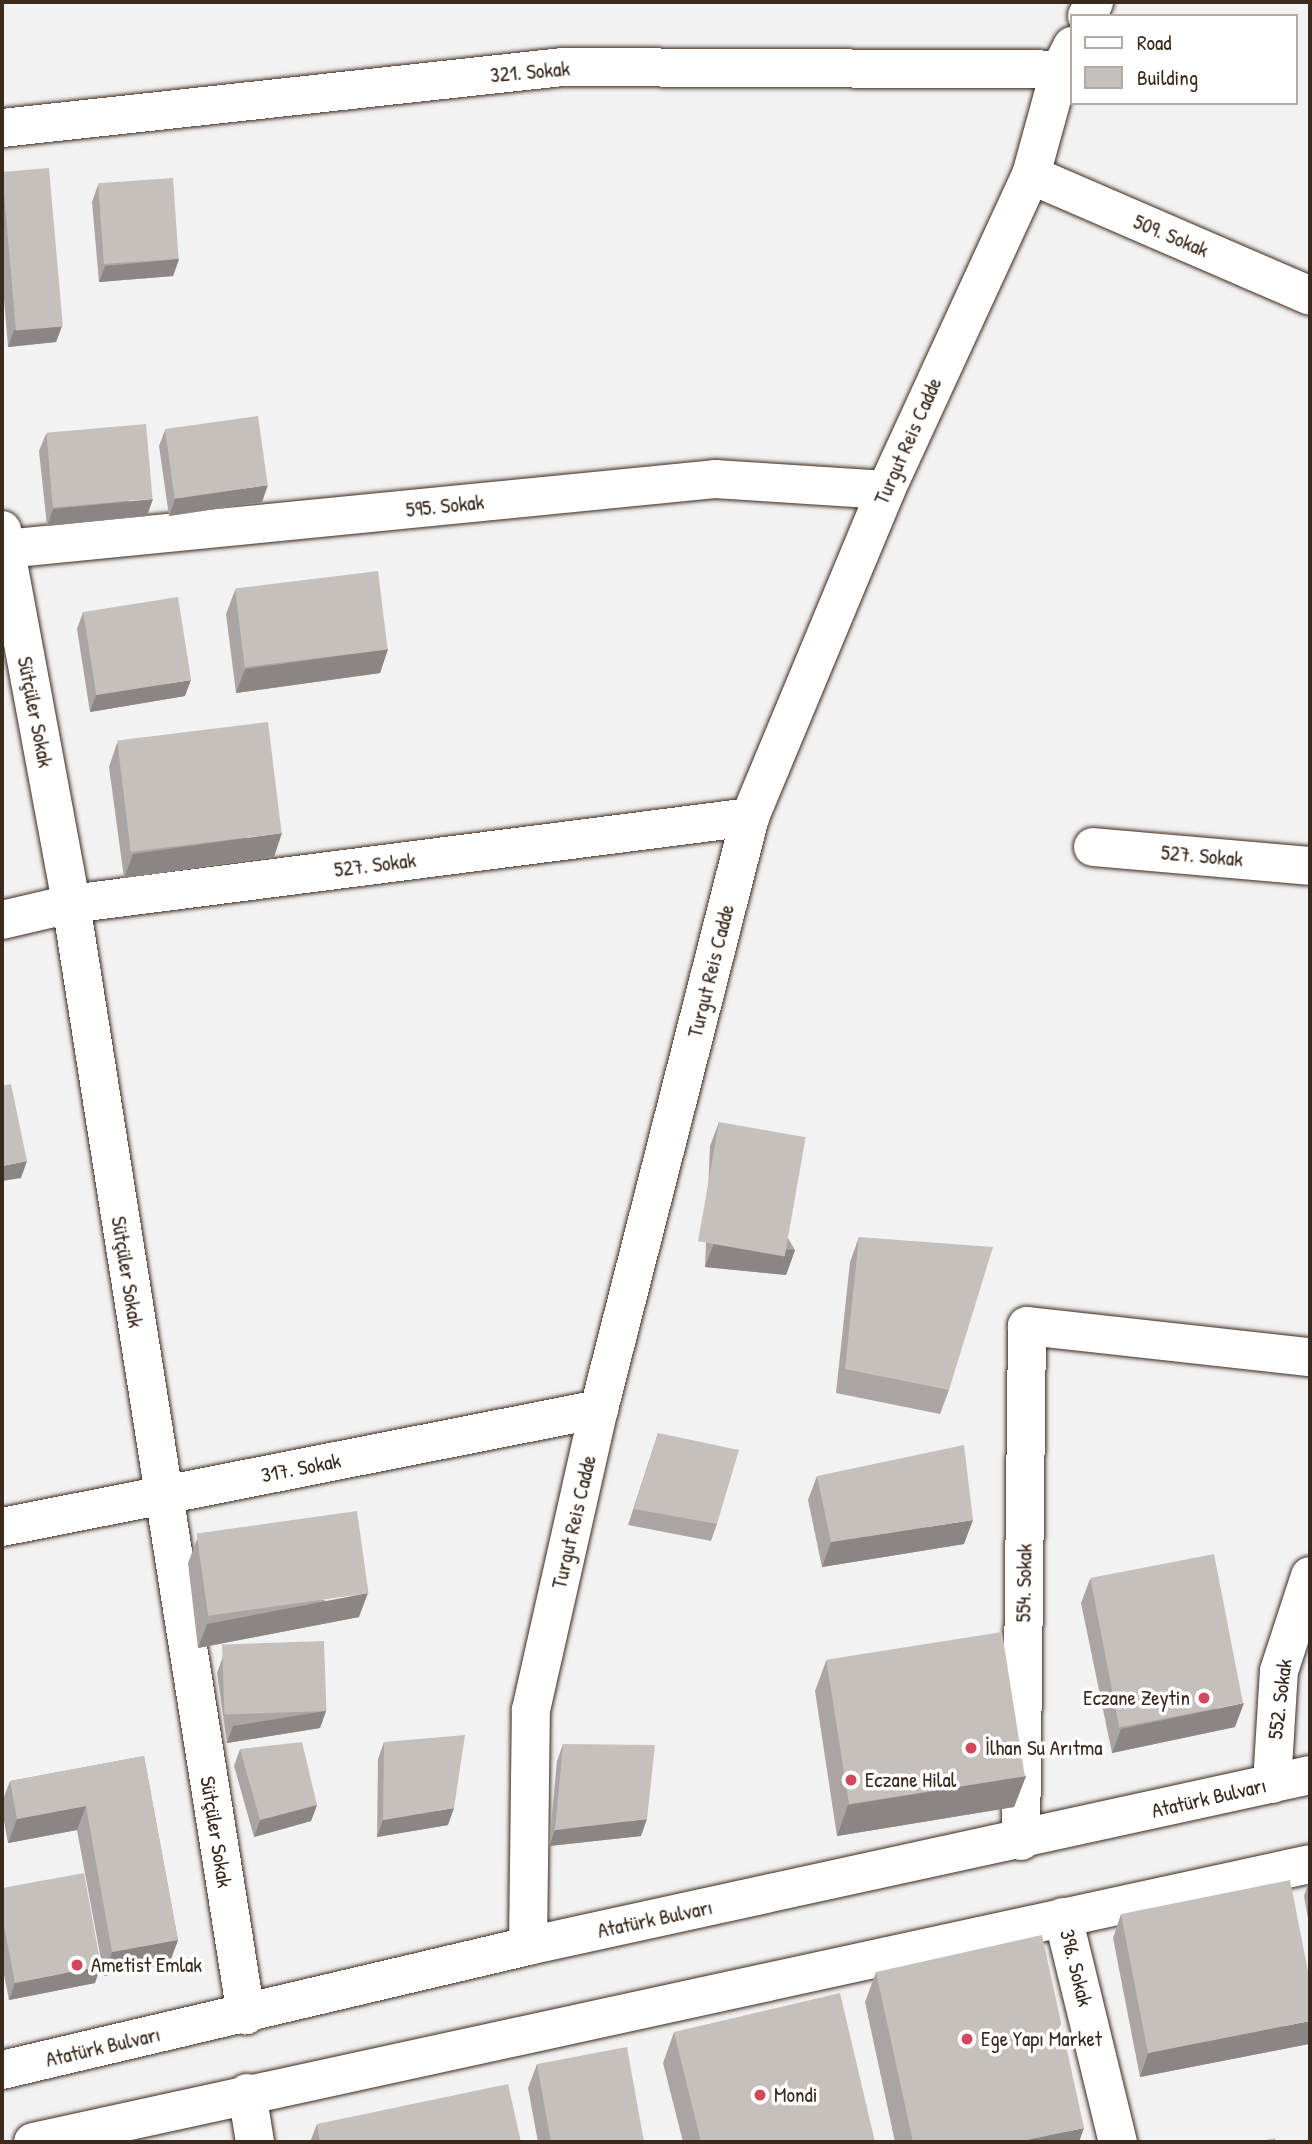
<!DOCTYPE html>
<html>
<head>
<meta charset="utf-8">
<style>
  body { margin:0 }
  #map { position:relative; width:1312px; height:2144px; overflow:hidden; background:#f3f2f2; font-family:"Patrick Hand",sans-serif }
  div>[style] { position:absolute }
  [style*='--x'] { left:calc(var(--x)*1px); top:calc(var(--y)*1px); width:calc(var(--w)*1px); rotate:calc(var(--a)*1deg) }
  .roads { filter:drop-shadow(0 0 2px #3b2a1e) drop-shadow(0 0 2px #3b2a1e) }
  .minor>* { height:38px; margin:-19px; padding:0 19px; transform-origin:19px; border-radius:19px; background:#fff }
  .secondary>* { height:38px; margin:-19px; padding:0 19px; transform-origin:19px; border-radius:19px; background:#fff }
  .wall>* { inset:0; background:#aaa5a3 }
  .shaded-wall>* { inset:0; background:#8b8684 }
  .building>* { inset:0; background:#c6c0bd; transform-origin:0 0 }
  .dots>* { width:19px; height:19px; translate:-50% -50%; box-sizing:border-box; border:4px solid #fff; border-radius:50% }
  span { translate:-50% -50%; white-space:nowrap; text-align:center; line-height:1.15; -webkit-text-stroke:7px #fff; paint-order:stroke }
  .street-label { font-size:21px; color:#3b2a1e }
  .poi-label { font-size:21px; color:#3b2a1e }
  .right { translate:-100% -50%; text-align:right }
  .left { translate:0 -50%; text-align:left }
  .frame { position:absolute; inset:0; border:4px solid #3b2a1e; pointer-events:none }
  .legend { position:absolute; left:1070px; top:14px; width:228px; height:91px; box-sizing:border-box; background:#fff; border:2px solid #b1aaa5; margin:0; padding:9px 12px; list-style:none; font-size:21px; color:#3b2a1e }
  .legend li { display:flex; align-items:center; gap:14px; height:35px }
  .legend b { width:35px; border:2px solid #b1aaa5 }
</style>
</head>
<body>
<div id="map">
  <div class="roads">
    <div class="minor">
      <i style="--x:1087;--y:16;--w:16;--a:-63"></i>
      <i style="--x:2;--y:128;--w:564;--a:-6.21"></i>
      <i style="--x:563;--y:67;--w:497;--a:0.3"></i>
      <i style="--x:1031;--y:175;--w:304;--a:23.4"></i>
      <i style="--x:2;--y:530;--w:380;--a:79.5"></i>
      <i style="--x:71;--y:904;--w:1125;--a:81.05"></i>
      <i style="--x:5;--y:549;--w:713;--a:-5.63"></i>
      <i style="--x:715;--y:479;--w:171;--a:3.7"></i>
      <i style="--x:1093;--y:847;--w:218;--a:5"></i>
      <i style="--x:2;--y:920;--w:71;--a:-13.1"></i>
      <i style="--x:71;--y:904;--w:685;--a:-7.3"></i>
      <i style="--x:2;--y:1527;--w:609;--a:-11.18"></i>
      <i style="--x:1272;--y:1784;--w:113;--a:-86.5"></i>
      <i style="--x:1279;--y:1671;--w:100;--a:-71.9"></i>
      <i style="--x:1021;--y:1841;--w:515;--a:-89.33"></i>
      <i style="--x:1027;--y:1326;--w:285;--a:6.3"></i>
      <i style="--x:1063;--y:1917;--w:232;--a:76.3"></i>
      <i style="--x:528;--y:1946;--w:236;--a:-89.3"></i>
      <i style="--x:531;--y:1710;--w:309;--a:-77.3"></i>
      <i style="--x:599;--y:1409;--w:611;--a:-75.69"></i>
      <i style="--x:750;--y:817;--w:354;--a:-67.4"></i>
      <i style="--x:886;--y:490;--w:347;--a:-65.3"></i>
      <i style="--x:1031;--y:175;--w:109;--a:-74.6"></i>
      <i style="--x:1060;--y:70;--w:27;--a:-63"></i>
      <i style="--x:247;--y:2093;--w:50;--a:80.7"></i>
    </div>
    <div class="secondary">
      <i style="--x:2;--y:2070;--w:540;--a:-13.26"></i>
      <i style="--x:528;--y:1946;--w:800;--a:-12.33"></i>
      <i style="--x:33;--y:2142;--w:1307;--a:-12.28"></i>
    </div>
  </div>
  <div class="wall">
    <i style="clip-path:polygon(2px 173px,62px 326px,56px 342px,8px 347px,2px 274px)"></i>
    <i style="clip-path:polygon(98px 185px,179px 259px,173px 276px,99px 282px,92px 202px)"></i>
    <i style="clip-path:polygon(165px 430px,262px 502px,169px 516px,159px 446px)"></i>
    <i style="clip-path:polygon(46px 434px,147px 516px,47px 526px,39px 451px)"></i>
    <i style="clip-path:polygon(235px 590px,388px 649px,380px 673px,236px 693px,226px 614px)"></i>
    <i style="clip-path:polygon(83px 612px,185px 696px,90px 712px,77px 629px)"></i>
    <i style="clip-path:polygon(117px 743px,274px 857px,124px 878px,109px 767px)"></i>
    <i style="clip-path:polygon(719px 1122px,795px 1250px,786px 1275px,705px 1267px,710px 1146px)"></i>
    <i style="clip-path:polygon(859px 1237px,949px 1390px,940px 1414px,836px 1393px,850px 1262px)"></i>
    <i style="clip-path:polygon(658px 1433px,717px 1524px,711px 1541px,628px 1525px)"></i>
    <i style="clip-path:polygon(817px 1476px,964px 1544px,822px 1567px,808px 1500px)"></i>
    <i style="clip-path:polygon(197px 1539px,359px 1617px,198px 1648px,188px 1563px)"></i>
    <i style="clip-path:polygon(1090px 1579px,1235px 1727px,1112px 1753px,1081px 1603px)"></i>
    <i style="clip-path:polygon(223px 1656px,326px 1711px,320px 1728px,227px 1743px,217px 1673px)"></i>
    <i style="clip-path:polygon(826px 1661px,1026px 1776px,1014px 1807px,837px 1836px,815px 1691px)"></i>
    <i style="clip-path:polygon(384px 1742px,448px 1825px,377px 1837px,378px 1759px)"></i>
    <i style="clip-path:polygon(563px 1744px,641px 1836px,549px 1846px,557px 1761px)"></i>
    <i style="clip-path:polygon(240px 1749px,317px 1805px,311px 1821px,254px 1837px,234px 1766px)"></i>
    <i style="clip-path:polygon(144px 1756px,178px 1940px,169px 1964px,104px 1976px,77px 1830px,8px 1843px,2px 1810px,2px 1802px,10px 1781px)"></i>
    <i style="clip-path:polygon(1310px 1877px,1310px 1930px,1304px 1896px)"></i>
    <i style="clip-path:polygon(2px 1888px,95px 1983px,9px 2000px,2px 1964px)"></i>
    <i style="clip-path:polygon(1121px 1914px,1309px 2044px,1140px 2077px,1113px 1938px)"></i>
    <i style="clip-path:polygon(876px 1972px,1079px 2142px,895px 2142px,865px 2002px)"></i>
    <i style="clip-path:polygon(674px 2032px,875px 2142px,683px 2142px,663px 2063px)"></i>
    <i style="clip-path:polygon(537px 2064px,644px 2142px,538px 2142px,528px 2088px)"></i>
    <i style="clip-path:polygon(317px 2124px,521px 2142px,310px 2142px)"></i>
  </div>
  <div class="shaded-wall">
    <i style="clip-path:polygon(179px 259px,173px 276px,99px 282px,105px 266px)"></i>
    <i style="clip-path:polygon(62px 326px,56px 342px,8px 347px,14px 330px)"></i>
    <i style="clip-path:polygon(268px 485px,262px 502px,169px 516px,175px 499px)"></i>
    <i style="clip-path:polygon(153px 499px,147px 516px,47px 526px,53px 509px)"></i>
    <i style="clip-path:polygon(388px 649px,380px 673px,236px 693px,245px 669px)"></i>
    <i style="clip-path:polygon(191px 680px,185px 696px,90px 712px,96px 695px)"></i>
    <i style="clip-path:polygon(282px 833px,274px 857px,124px 878px,133px 854px)"></i>
    <i style="clip-path:polygon(27px 1161px,21px 1178px,2px 1181px,2px 1166px)"></i>
    <i style="clip-path:polygon(714px 1243px,795px 1250px,786px 1275px,705px 1267px)"></i>
    <i style="clip-path:polygon(973px 1520px,964px 1544px,822px 1567px,831px 1542px)"></i>
    <i style="clip-path:polygon(368px 1593px,359px 1617px,198px 1648px,207px 1624px)"></i>
    <i style="clip-path:polygon(1244px 1703px,1235px 1727px,1112px 1753px,1121px 1729px)"></i>
    <i style="clip-path:polygon(326px 1711px,320px 1728px,227px 1743px,233px 1726px)"></i>
    <i style="clip-path:polygon(1026px 1776px,1014px 1807px,837px 1836px,848px 1805px)"></i>
    <i style="clip-path:polygon(317px 1805px,311px 1821px,254px 1837px,260px 1820px)"></i>
    <i style="clip-path:polygon(86px 1806px,77px 1830px,8px 1843px,17px 1819px)"></i>
    <i style="clip-path:polygon(454px 1808px,448px 1825px,377px 1837px,383px 1820px)"></i>
    <i style="clip-path:polygon(647px 1819px,641px 1836px,549px 1846px,555px 1830px)"></i>
    <i style="clip-path:polygon(178px 1940px,169px 1964px,104px 1976px,112px 1952px)"></i>
    <i style="clip-path:polygon(101px 1966px,95px 1983px,9px 2000px,15px 1983px)"></i>
    <i style="clip-path:polygon(1310px 2021px,1310px 2041px,1309px 2044px,1140px 2077px,1148px 2053px)"></i>
    <i style="clip-path:polygon(1084px 2128px,1079px 2142px,1017px 2142px)"></i>
  </div>
  <div class="building">
    <i style="left:49px;top:168px;width:159px;height:47px;rotate:85deg"></i>
    <i style="left:173px;top:178px;width:81px;height:75px;rotate:86deg"></i>
    <i style="left:258px;top:416px;width:70px;height:94px;rotate:82deg"></i>
    <i style="left:146px;top:424px;width:75px;height:100px;rotate:85deg"></i>
    <i style="left:378px;top:571px;width:79px;height:144px;rotate:83deg"></i>
    <i style="left:178px;top:597px;width:84px;height:96px;rotate:81deg"></i>
    <i style="left:268px;top:722px;width:112px;height:152px;rotate:83deg"></i>
    <i style="clip-path:polygon(11px 1084px,27px 1161px,2px 1166px,2px 1086px)"></i>
    <i style="left:719px;top:1122px;width:88px;height:121px;rotate:10deg"></i>
    <i style="clip-path:polygon(859px 1237px,993px 1247px,949px 1390px,845px 1369px)"></i>
    <i style="clip-path:polygon(658px 1433px,739px 1450px,717px 1524px,634px 1509px)"></i>
    <i style="clip-path:polygon(964px 1445px,973px 1520px,831px 1542px,817px 1476px)"></i>
    <i style="left:357px;top:1511px;width:83px;height:162px;rotate:82deg"></i>
    <i style="left:1214px;top:1554px;width:152px;height:126px;rotate:79deg"></i>
    <i style="left:1002px;top:1632px;width:146px;height:178px;rotate:81deg"></i>
    <i style="left:324px;top:1641px;width:70px;height:102px;rotate:88deg"></i>
    <i style="clip-path:polygon(465px 1735px,454px 1808px,383px 1820px,384px 1742px)"></i>
    <i style="clip-path:polygon(302px 1742px,317px 1805px,260px 1820px,240px 1749px)"></i>
    <i style="clip-path:polygon(563px 1744px,655px 1745px,647px 1819px,555px 1830px)"></i>
    <i style="clip-path:polygon(144px 1756px,178px 1940px,112px 1952px,86px 1806px,17px 1819px,10px 1781px)"></i>
    <i style="clip-path:polygon(84px 1873px,101px 1966px,15px 1983px,2px 1916px,2px 1888px)"></i>
    <i style="clip-path:polygon(1290px 1880px,1310px 1981px,1310px 2021px,1148px 2053px,1121px 1914px)"></i>
    <i style="clip-path:polygon(1042px 1935px,1084px 2128px,1017px 2142px,913px 2142px,876px 1972px)"></i>
    <i style="clip-path:polygon(840px 1993px,875px 2142px,701px 2142px,674px 2032px)"></i>
    <i style="clip-path:polygon(627px 2047px,644px 2142px,551px 2142px,537px 2064px)"></i>
    <i style="clip-path:polygon(508px 2084px,521px 2142px,320px 2142px,317px 2124px)"></i>
    <i style="clip-path:polygon(1275px 2138px,1276px 2142px,1256px 2142px)"></i>
  </div>
  <div class="dots">
    <i style="left:1204px;top:1698px;background:#d1495b"></i>
    <i style="left:971px;top:1748px;background:#d1495b"></i>
    <i style="left:851px;top:1780px;background:#d1495b"></i>
    <i style="left:77px;top:1965px;background:#d1495b"></i>
    <i style="left:967px;top:2039px;background:#d1495b"></i>
    <i style="left:760px;top:2095px;background:#d1495b"></i>
  </div>
  <div class="street-label">
    <span style="left:530px;top:72px;rotate:-5deg">321. Sokak</span>
    <span style="left:1171px;top:236px;rotate:23deg">509. Sokak</span>
    <span style="left:908px;top:441px;rotate:-66deg">Turgut Reis Cadde</span>
    <span style="left:445px;top:506px;rotate:-6deg">595. Sokak</span>
    <span style="left:35px;top:712px;rotate:79deg">Sütçüler Sokak</span>
    <span style="left:1202px;top:856px;rotate:5deg">527. Sokak</span>
    <span style="left:375px;top:865px;rotate:-7deg">527. Sokak</span>
    <span style="left:711px;top:971px;rotate:-76deg">Turgut Reis Cadde</span>
    <span style="left:127px;top:1272px;rotate:81deg">Sütçüler Sokak</span>
    <span style="left:301px;top:1468px;rotate:-11deg">317. Sokak</span>
    <span style="left:574px;top:1522px;rotate:-77deg">Turgut Reis Cadde</span>
    <span style="left:1024px;top:1583px;rotate:-89deg">554. Sokak</span>
    <span style="left:1280px;top:1699px;rotate:-83deg">552. Sokak</span>
    <span style="left:1209px;top:1798px;rotate:-13deg">Atatürk Bulvarı</span>
    <span style="left:216px;top:1832px;rotate:81deg">Sütçüler Sokak</span>
    <span style="left:655px;top:1919px;rotate:-12deg">Atatürk Bulvarı</span>
    <span style="left:1076px;top:1968px;rotate:76deg">396. Sokak</span>
    <span style="left:103px;top:2047px;rotate:-13deg">Atatürk Bulvarı</span>
  </div>
  <div class="poi-label">
    <span class="right" style="left:1190px;top:1698px">Eczane Zeytin</span>
    <span class="left" style="left:985px;top:1748px">İlhan Su Arıtma</span>
    <span class="left" style="left:865px;top:1780px">Eczane Hilal</span>
    <span class="left" style="left:91px;top:1965px">Ametist Emlak</span>
    <span class="left" style="left:981px;top:2039px">Ege Yapı Market</span>
    <span class="left" style="left:774px;top:2095px">Mondi</span>
  </div>
  <div class="frame"></div>
  <ul class="legend">
  <li><b style="height:9px;background:#fff"></b>Road</li>
  <li><b style="height:19px;background:#c6c0bd"></b>Building</li>
  </ul>
</div>
</body>
</html>
